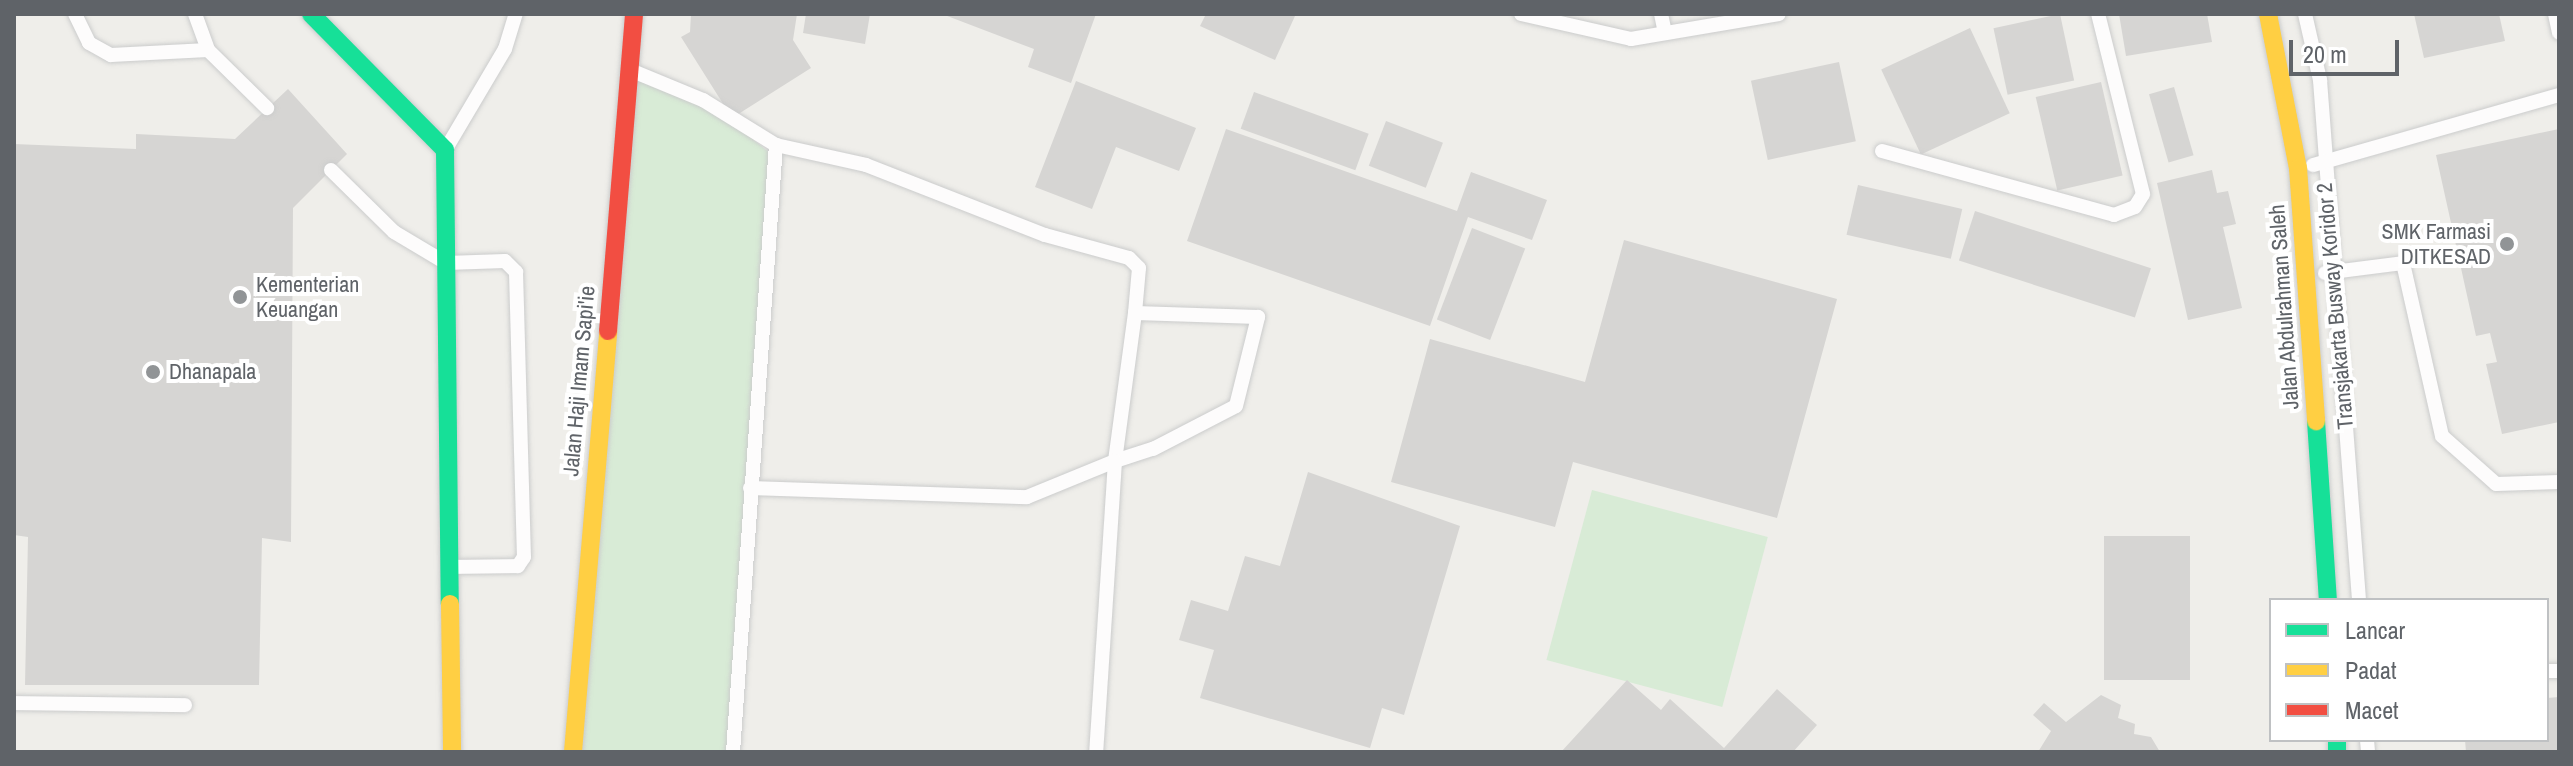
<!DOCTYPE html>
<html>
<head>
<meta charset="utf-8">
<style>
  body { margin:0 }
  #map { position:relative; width:2573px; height:766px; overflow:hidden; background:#efeeea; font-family:"Archivo Narrow",sans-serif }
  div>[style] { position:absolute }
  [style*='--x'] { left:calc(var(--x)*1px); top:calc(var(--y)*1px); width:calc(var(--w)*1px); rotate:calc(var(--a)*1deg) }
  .green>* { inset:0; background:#d8ebd6; transform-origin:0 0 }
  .building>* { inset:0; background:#d6d5d3; transform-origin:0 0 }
  .roads { filter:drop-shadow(0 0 2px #cbcccc) drop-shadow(0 0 2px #cbcccc) }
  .lane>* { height:14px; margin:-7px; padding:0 7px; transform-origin:7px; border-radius:7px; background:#fdfcfc }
  .fast>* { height:18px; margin:-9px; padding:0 9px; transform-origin:9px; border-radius:9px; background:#16e098 }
  .slow>* { height:18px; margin:-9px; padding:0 9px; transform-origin:9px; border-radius:9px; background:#ffcf43 }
  .jam>* { height:18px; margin:-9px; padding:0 9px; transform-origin:9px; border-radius:9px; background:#f24e42 }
  .dots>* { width:22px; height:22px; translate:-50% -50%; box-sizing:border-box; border:4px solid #fff; border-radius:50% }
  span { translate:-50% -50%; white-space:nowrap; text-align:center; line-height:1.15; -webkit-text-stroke:8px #fff; paint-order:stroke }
  .poi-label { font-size:22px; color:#5f6368 }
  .right { translate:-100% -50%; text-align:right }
  .left { translate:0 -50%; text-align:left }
  .street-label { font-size:22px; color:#5f6368 }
  .frame { position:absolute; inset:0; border:16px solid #5f6368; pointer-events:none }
  .legend { position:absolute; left:2269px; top:598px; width:280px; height:144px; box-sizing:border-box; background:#fff; border:2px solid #bfc1c3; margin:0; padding:10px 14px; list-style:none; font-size:24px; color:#5f6368 }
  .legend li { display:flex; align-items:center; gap:16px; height:40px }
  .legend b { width:40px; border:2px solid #bfc1c3 }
  .scale { position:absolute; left:2289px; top:40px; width:110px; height:36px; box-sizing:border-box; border:4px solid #5f6368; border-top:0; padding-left:10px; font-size:24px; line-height:28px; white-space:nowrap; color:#5f6368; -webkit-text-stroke:6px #fff; paint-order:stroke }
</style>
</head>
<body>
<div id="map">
  <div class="green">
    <i style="clip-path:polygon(631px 70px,703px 100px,775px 157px,731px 752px,576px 752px)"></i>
    <i style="left:1592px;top:490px;width:182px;height:176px;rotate:15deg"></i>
  </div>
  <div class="building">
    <i style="clip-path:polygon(691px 14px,797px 14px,793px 40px,811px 68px,732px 118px,681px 37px,690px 32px)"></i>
    <i style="clip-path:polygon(806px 14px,870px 14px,865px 44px,803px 33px)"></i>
    <i style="clip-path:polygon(942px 14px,1096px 14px,1071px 83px,1028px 67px,1034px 49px)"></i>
    <i style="clip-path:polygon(1206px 14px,1289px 14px,1295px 16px,1275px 60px,1200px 26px)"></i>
    <i style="left:2060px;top:14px;width:68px;height:68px;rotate:78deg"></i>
    <i style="clip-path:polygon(2119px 14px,2207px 14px,2212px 42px,2126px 56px)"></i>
    <i style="clip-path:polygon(2414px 14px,2499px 14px,2505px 41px,2424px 58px)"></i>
    <i style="left:1970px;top:28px;width:94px;height:98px;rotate:65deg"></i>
    <i style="left:1839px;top:62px;width:81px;height:90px;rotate:78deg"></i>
    <i style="clip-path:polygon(1076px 81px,1196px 128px,1179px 171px,1116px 147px,1092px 209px,1035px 187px)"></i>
    <i style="left:2101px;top:82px;width:96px;height:67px;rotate:77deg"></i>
    <i style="left:2174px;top:87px;width:71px;height:26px;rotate:74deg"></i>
    <i style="clip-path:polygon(288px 89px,347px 154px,293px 208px,291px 542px,262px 538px,259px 685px,25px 685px,28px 537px,14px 535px,14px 144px,136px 149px,136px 134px,235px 139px)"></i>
    <i style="left:1254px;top:92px;width:122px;height:39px;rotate:20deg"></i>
    <i style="left:1386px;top:121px;width:61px;height:48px;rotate:21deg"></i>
    <i style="clip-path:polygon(1226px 129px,1457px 211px,1471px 172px,1547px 200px,1532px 240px,1468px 217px,1430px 326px,1187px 241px)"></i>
    <i style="clip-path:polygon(2559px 129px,2559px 422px,2502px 434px,2486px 364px,2497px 362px,2490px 333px,2476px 336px,2436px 155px)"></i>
    <i style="clip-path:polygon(2212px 170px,2217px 193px,2228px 191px,2236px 224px,2223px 227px,2242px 308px,2188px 320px,2157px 183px)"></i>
    <i style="left:1858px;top:185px;width:107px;height:51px;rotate:13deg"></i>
    <i style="left:1975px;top:211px;width:185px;height:52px;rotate:18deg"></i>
    <i style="left:1472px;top:228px;width:57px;height:98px;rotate:21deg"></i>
    <i style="clip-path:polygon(1624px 240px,1837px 299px,1777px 518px,1573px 462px,1555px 527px,1391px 482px,1430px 339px,1585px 382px)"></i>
    <i style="clip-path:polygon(1308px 472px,1460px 526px,1404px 715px,1382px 708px,1370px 748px,1200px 698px,1214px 650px,1179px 640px,1191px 600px,1228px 611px,1245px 556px,1280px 566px)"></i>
    <i style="left:2104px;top:536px;width:86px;height:144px"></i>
    <i style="clip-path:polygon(1627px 680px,1661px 710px,1670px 699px,1724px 748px,1777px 689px,1817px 725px,1793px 752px,1561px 752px)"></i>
    <i style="clip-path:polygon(2101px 695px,2121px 705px,2118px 718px,2135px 724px,2134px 734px,2151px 737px,2160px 752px,2038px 752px,2051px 731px,2033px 715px,2044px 703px,2066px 722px)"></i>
    <i style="clip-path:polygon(2559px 697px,2559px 752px,2466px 752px,2465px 740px,2547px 740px,2547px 698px)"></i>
  </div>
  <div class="roads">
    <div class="lane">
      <i style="--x:75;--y:14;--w:32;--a:64"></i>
      <i style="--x:89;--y:43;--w:25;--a:29"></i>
      <i style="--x:111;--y:55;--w:97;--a:-3"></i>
      <i style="--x:195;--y:14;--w:38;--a:70"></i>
      <i style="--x:208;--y:50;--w:83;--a:44.5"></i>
      <i style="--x:1521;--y:14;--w:113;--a:12.8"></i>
      <i style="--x:1631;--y:39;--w:150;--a:-9.6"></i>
      <i style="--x:1661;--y:14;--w:19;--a:78"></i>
      <i style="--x:2305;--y:14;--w:68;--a:77.2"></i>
      <i style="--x:2320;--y:80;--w:521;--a:85.71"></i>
      <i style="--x:2555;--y:14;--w:19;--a:78"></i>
      <i style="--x:635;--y:72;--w:74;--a:22.4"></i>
      <i style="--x:703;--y:100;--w:86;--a:31.7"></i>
      <i style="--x:447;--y:147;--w:114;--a:-59.4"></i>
      <i style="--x:505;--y:49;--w:37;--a:-73"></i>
      <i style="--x:1882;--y:151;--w:241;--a:15.4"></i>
      <i style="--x:2114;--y:215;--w:22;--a:-21"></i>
      <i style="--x:2135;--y:207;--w:15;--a:-58"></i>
      <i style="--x:2143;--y:194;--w:186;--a:-104"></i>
      <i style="--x:2313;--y:165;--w:256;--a:-15.9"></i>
      <i style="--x:331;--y:170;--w:88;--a:44.5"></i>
      <i style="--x:394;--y:232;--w:61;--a:30.8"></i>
      <i style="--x:446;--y:263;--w:59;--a:-1.9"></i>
      <i style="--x:505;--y:261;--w:16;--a:45"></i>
      <i style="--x:516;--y:272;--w:285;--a:88.4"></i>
      <i style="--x:524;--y:557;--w:11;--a:124"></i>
      <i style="--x:518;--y:566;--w:64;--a:179.1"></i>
      <i style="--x:2325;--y:273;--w:79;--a:-7.3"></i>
      <i style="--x:2403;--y:263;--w:177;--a:77.3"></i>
      <i style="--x:2442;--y:436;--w:72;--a:41.6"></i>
      <i style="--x:2496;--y:484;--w:63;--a:-1.8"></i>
      <i style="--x:750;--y:488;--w:277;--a:1.9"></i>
      <i style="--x:1027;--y:497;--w:95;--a:-22.2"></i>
      <i style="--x:1115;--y:461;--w:40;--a:-18"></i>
      <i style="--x:1153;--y:449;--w:93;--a:-27.4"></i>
      <i style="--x:1236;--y:406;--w:92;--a:-76.1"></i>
      <i style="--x:1258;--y:317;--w:123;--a:-178.1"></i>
      <i style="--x:1135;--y:313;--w:149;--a:97.7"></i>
      <i style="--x:1115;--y:461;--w:292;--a:93.7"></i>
      <i style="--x:2547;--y:671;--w:12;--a:0"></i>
      <i style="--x:14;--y:703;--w:171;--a:0.7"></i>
      <i style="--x:2367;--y:740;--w:12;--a:85"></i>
      <i style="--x:733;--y:752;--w:609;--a:-85.95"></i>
      <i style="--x:776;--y:145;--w:92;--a:12.5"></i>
      <i style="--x:866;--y:165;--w:192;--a:21.4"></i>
      <i style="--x:1045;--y:235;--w:87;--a:15.3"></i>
      <i style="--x:1129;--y:258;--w:14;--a:45"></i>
      <i style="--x:1139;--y:268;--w:45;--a:95.1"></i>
    </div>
    <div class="fast">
      <i style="--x:311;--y:14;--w:191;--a:45.4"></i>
      <i style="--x:445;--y:150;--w:454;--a:89.4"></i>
      <i style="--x:2316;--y:421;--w:179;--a:86.2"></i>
      <i style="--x:2337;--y:740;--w:12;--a:90"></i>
    </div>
    <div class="slow">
      <i style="--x:2268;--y:14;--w:157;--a:79"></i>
      <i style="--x:2298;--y:168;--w:254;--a:85.9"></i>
      <i style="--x:450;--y:604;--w:148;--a:89.2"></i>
      <i style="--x:573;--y:752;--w:422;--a:-85.2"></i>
    </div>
    <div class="jam">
      <i style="--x:608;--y:331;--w:318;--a:-85.3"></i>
    </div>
  </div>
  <div class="dots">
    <i style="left:2507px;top:244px;background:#919496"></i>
    <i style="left:240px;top:297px;background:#919496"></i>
    <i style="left:153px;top:372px;background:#919496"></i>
  </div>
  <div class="poi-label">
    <span class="right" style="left:2491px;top:244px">SMK Farmasi<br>DITKESAD</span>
    <span class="left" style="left:256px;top:297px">Kementerian<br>Keuangan</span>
    <span class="left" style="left:169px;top:372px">Dhanapala</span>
  </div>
  <div class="street-label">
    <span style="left:2335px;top:306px;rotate:-95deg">Transjakarta Busway Koridor 2</span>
    <span style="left:2284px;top:307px;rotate:-94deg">Jalan Abdulrahman Saleh</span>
    <span style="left:579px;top:381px;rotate:-85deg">Jalan Haji Imam Sapi'ie</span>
  </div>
  <div class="frame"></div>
  <ul class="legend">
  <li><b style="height:10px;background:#16e098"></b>Lancar</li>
  <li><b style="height:10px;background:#ffcf43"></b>Padat</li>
  <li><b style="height:10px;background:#f24e42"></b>Macet</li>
  </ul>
  <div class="scale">20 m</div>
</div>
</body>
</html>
